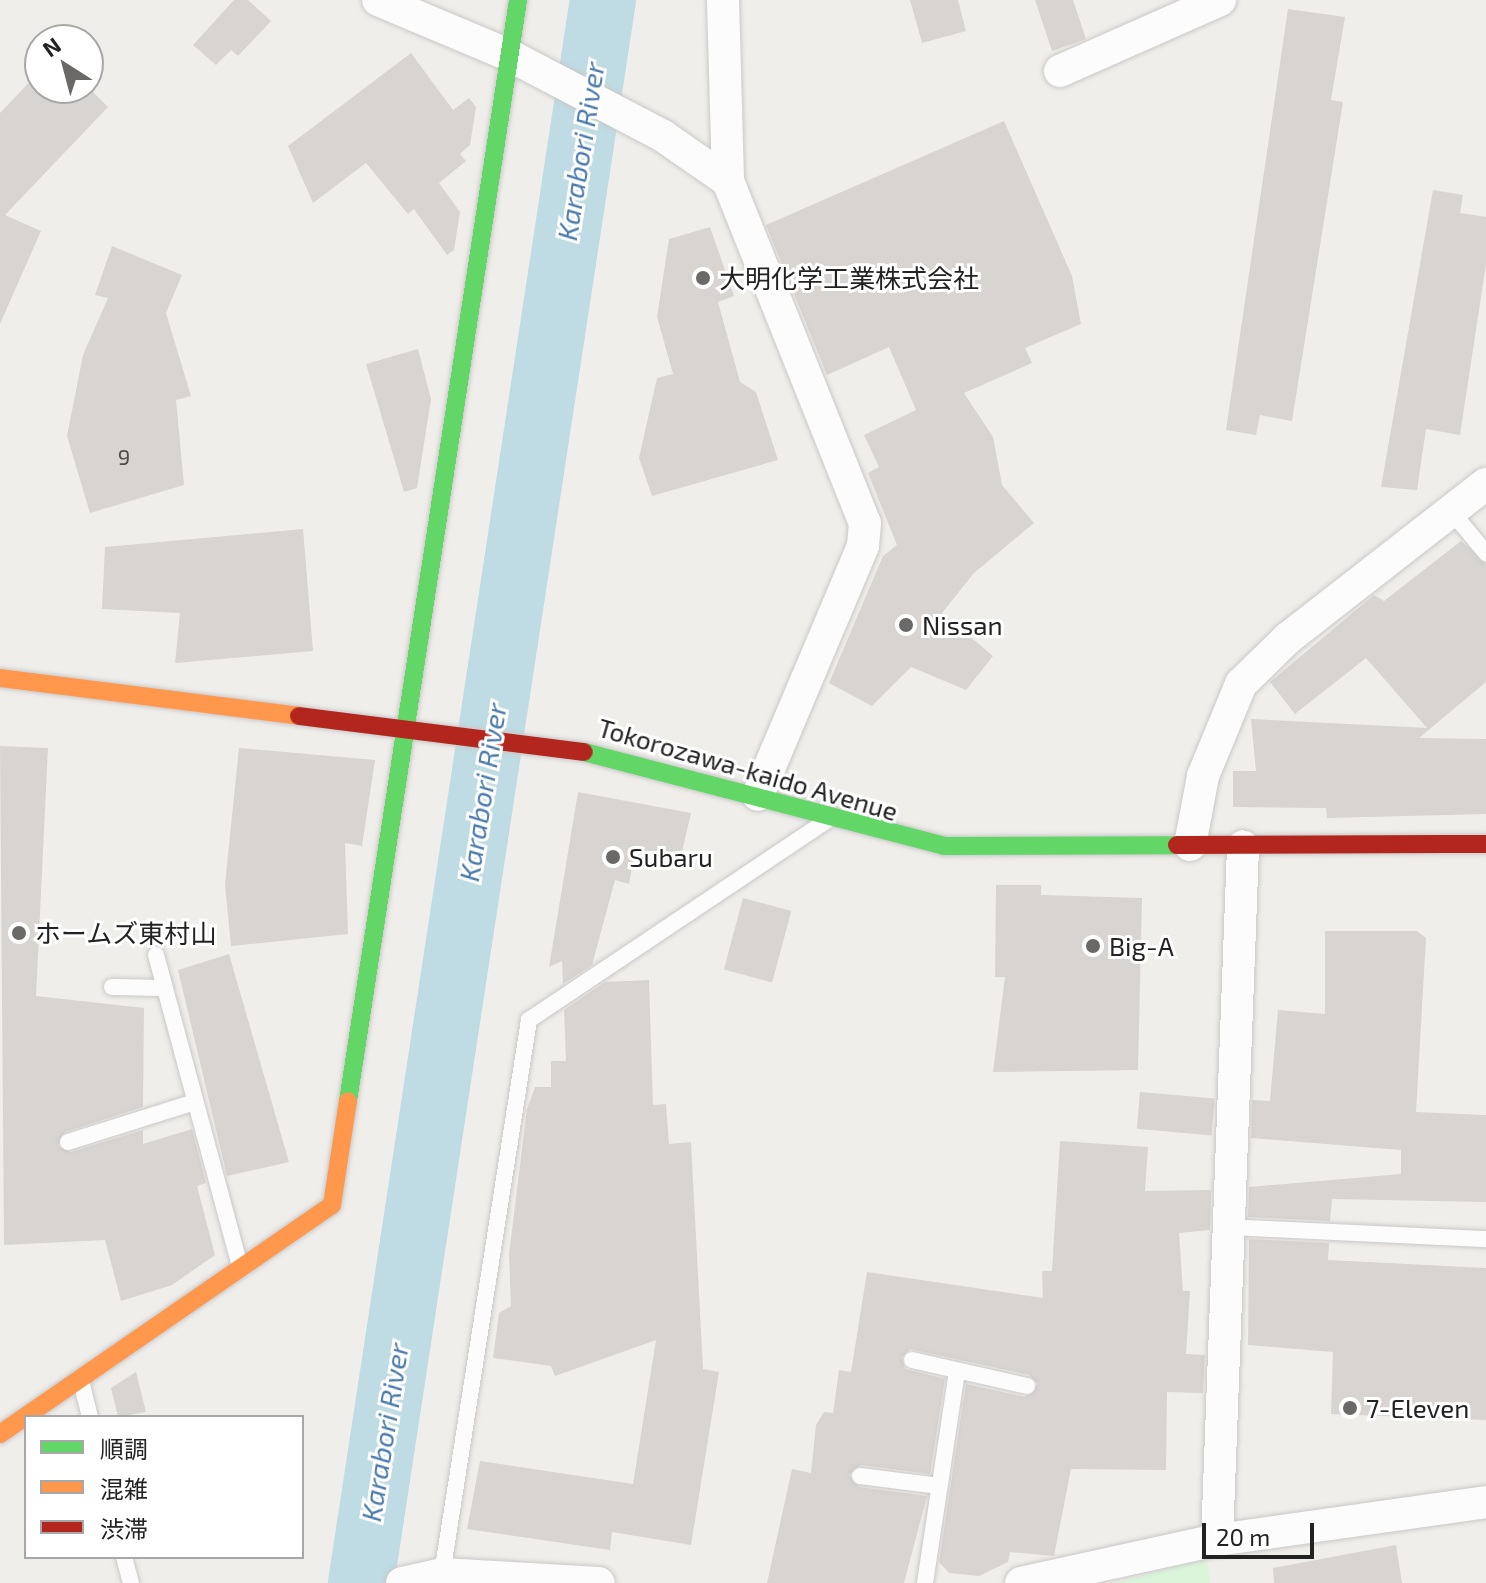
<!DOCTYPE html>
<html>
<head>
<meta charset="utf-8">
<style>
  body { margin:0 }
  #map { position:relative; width:1486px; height:1583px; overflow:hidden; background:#f0eeeb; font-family:"Exo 2","Noto Sans JP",sans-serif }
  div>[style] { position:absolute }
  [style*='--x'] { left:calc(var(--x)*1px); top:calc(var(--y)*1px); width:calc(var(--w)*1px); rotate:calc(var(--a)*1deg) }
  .park>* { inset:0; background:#daf5da }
  .river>* { height:66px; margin:-33px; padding:0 33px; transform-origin:33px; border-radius:33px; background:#bfdbe3 }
  .building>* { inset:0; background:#d7d4d2; transform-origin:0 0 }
  .roads { filter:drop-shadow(0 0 2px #c9c8c7) drop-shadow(0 0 2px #c9c8c7) }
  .lane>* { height:16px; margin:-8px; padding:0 8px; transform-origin:8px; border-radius:8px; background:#fdfcfc }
  .street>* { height:32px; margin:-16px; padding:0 16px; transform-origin:16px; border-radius:16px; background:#fdfcfc }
  .fast>* { height:18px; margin:-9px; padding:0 9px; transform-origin:9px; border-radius:9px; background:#63d668 }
  .slow>* { height:18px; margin:-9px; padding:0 9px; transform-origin:9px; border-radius:9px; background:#ff974d }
  .jam>* { height:18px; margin:-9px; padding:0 9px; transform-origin:9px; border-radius:9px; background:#b3261e }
  .dots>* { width:22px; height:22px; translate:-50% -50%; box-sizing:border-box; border:4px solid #fff; border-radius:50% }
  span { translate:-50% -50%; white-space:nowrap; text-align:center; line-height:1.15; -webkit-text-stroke:6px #fff; paint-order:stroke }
  .number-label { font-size:22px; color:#4f4e4e }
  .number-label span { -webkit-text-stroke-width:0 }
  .poi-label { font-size:26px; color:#222 }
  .left { translate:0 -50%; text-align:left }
  .street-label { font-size:26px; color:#222 }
  .water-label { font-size:28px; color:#4a7aab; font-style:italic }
  .legend { position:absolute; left:24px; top:1415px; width:280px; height:144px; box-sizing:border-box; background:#fff; border:2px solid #a7a7a7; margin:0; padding:10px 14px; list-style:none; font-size:24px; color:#222 }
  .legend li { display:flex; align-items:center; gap:16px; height:40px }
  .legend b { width:40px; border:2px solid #a7a7a7 }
  .north { position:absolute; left:24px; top:24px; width:80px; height:80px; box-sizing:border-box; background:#fff; border:2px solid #a7a7a7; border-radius:50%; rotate:324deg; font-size:22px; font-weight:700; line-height:32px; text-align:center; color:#222 }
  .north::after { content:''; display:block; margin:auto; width:28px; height:36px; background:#6a6968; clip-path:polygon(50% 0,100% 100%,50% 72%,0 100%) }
  .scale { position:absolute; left:1202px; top:1523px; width:112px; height:36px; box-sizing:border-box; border:4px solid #222; border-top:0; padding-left:10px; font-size:24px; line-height:28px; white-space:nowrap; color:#222; -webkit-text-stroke:6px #fff; paint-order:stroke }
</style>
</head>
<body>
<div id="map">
  <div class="park">
    <i style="clip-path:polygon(1207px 1559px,1210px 1583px,1114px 1583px)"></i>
  </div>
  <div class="river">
    <i style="--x:361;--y:1583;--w:1601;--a:-81.31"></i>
  </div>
  <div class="building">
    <i style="clip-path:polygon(234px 0,248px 0,271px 21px,238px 56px,231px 50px,216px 65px,193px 45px)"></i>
    <i style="clip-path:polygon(910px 0,958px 0,966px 31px,922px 43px)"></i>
    <i style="clip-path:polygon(1035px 0,1073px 0,1086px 39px,1052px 51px)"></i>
    <i style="clip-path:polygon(1288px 9px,1345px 17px,1331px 100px,1343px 102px,1292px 421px,1260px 415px,1256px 435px,1226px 430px)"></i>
    <i style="clip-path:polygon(411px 53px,453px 110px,469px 98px,476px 107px,470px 145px,460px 154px,466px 161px,439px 183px,460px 212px,454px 250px,447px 255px,414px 209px,408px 214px,366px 163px,313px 203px,288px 146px)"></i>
    <i style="clip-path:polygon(40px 71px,40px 88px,88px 87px,108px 107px,5px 215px,41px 231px,0 324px,0 113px)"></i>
    <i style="clip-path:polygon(1004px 121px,1072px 276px,1081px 324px,1025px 348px,1032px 363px,964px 393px,993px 437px,1002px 485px,1034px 523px,974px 573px,942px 613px,993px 656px,966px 690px,911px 667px,872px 706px,829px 683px,883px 556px,897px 545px,868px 473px,879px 467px,864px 435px,916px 410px,889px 347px,827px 375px,766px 225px)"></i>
    <i style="clip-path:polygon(1433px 190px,1463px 195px,1460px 213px,1486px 217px,1486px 264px,1460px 435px,1426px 429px,1417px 490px,1381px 487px)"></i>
    <i style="clip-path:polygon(710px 227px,734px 296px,718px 302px,740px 382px,756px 392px,778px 460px,652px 496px,639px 458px,657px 378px,673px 374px,657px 317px,669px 239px)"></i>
    <i style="clip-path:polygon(112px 246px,182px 275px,166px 313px,191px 396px,176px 400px,184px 485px,90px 513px,67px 436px,83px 355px,108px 298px,95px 295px)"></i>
    <i style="clip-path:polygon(418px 349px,431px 399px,417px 488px,404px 492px,366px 364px)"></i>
    <i style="clip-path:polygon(303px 529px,313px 651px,175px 663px,180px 613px,102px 609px,105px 547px)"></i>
    <i style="clip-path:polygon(1461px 541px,1486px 564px,1486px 682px,1419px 738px,1486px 739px,1486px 814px,1327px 818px,1326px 808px,1233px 807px,1233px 771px,1256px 771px,1251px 719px,1427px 728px,1366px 658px,1295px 714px,1270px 682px,1374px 595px,1384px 601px)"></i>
    <i style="clip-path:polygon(0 746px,48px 748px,36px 996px,144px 1008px,143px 1107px,65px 1132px,58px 1146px,71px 1152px,143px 1130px,143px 1144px,192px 1129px,206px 1183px,197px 1186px,215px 1255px,172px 1285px,121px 1301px,105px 1240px,4px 1245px)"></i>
    <i style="clip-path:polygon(239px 748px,375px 760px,362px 846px,345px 843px,348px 934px,231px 946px,225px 884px)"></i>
    <i style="clip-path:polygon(578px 792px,691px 813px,681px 856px,635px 851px,629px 884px,615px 880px,592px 965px,563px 984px,562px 961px,549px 967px)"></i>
    <i style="clip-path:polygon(996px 885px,1041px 885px,1041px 895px,1142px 898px,1138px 1070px,993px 1072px,1005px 977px,995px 977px)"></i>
    <i style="left:743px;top:898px;width:50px;height:74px;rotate:15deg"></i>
    <i style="clip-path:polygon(1325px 931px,1417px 931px,1426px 938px,1416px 1112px,1486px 1115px,1486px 1202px,1332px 1199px,1330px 1221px,1248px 1217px,1249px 1187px,1401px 1174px,1401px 1150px,1251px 1138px,1252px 1100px,1270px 1101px,1278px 1010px,1325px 1014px)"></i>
    <i style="clip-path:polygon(229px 954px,289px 1162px,227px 1176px,178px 970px)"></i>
    <i style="clip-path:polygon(649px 980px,653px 1105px,666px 1104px,669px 1144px,691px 1142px,703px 1369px,719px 1372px,691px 1545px,612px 1532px,610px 1550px,467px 1529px,480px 1461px,633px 1484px,656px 1340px,555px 1376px,551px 1366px,493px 1358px,499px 1313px,511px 1306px,509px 1254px,527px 1109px,535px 1087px,551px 1087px,551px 1061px,566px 1061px,564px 1010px,605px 982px)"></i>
    <i style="left:1140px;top:1092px;width:75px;height:37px;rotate:5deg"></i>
    <i style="clip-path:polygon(1060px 1141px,1148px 1147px,1145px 1191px,1211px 1190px,1210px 1230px,1179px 1233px,1183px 1291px,1190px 1291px,1186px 1354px,1205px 1355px,1203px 1393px,1167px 1392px,1166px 1470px,1071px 1469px,1054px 1556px,1010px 1552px,1008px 1562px,979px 1576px,949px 1573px,939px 1562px,966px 1384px,1025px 1397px,1038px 1384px,1029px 1375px,910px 1349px,902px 1357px,905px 1369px,945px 1379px,930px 1474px,861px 1465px,849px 1475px,859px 1487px,927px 1496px,904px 1583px,767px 1583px,792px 1469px,811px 1473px,816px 1425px,824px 1412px,833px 1413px,839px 1370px,851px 1372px,867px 1272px,1043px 1298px,1042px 1271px,1052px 1271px)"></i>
    <i style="clip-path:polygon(1249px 1239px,1329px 1243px,1328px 1260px,1486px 1268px,1486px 1420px,1331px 1414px,1333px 1352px,1248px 1345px)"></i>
    <i style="clip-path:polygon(136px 1372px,146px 1412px,118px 1417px,111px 1388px)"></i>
    <i style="clip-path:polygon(1396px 1545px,1402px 1583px,1274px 1583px,1273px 1568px)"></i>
  </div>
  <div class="roads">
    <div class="lane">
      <i style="--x:1451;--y:511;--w:55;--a:50.2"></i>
      <i style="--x:156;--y:955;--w:322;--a:74.9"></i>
      <i style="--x:112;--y:987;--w:52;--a:1.1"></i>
      <i style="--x:68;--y:1142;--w:133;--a:-17.5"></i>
      <i style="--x:1227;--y:1227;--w:259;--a:2.7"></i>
      <i style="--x:912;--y:1360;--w:118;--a:12.7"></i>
      <i style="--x:81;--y:1381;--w:37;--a:76"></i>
      <i style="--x:860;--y:1476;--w:80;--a:7.2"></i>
      <i style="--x:124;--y:1557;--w:27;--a:75"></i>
      <i style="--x:442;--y:1574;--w:561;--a:-81.08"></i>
      <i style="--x:529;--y:1020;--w:358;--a:-33.8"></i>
      <i style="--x:925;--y:1583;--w:214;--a:-81.4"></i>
    </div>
    <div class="street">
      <i style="--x:378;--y:0;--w:142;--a:22.8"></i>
      <i style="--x:509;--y:55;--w:174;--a:27.7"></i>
      <i style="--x:663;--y:136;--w:79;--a:34.7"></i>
      <i style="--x:728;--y:181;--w:368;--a:68.2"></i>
      <i style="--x:865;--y:523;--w:23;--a:95"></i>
      <i style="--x:863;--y:546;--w:270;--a:112.9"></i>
      <i style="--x:723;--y:0;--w:181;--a:88.4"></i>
      <i style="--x:1060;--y:71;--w:175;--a:-23.9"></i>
      <i style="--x:1190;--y:845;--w:70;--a:-79.3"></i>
      <i style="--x:1203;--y:776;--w:100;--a:-67.6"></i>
      <i style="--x:1241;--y:684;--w:66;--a:-44.4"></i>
      <i style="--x:1288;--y:638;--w:251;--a:-37.9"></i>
      <i style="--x:1217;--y:1540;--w:694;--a:-87.85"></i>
      <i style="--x:402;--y:1583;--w:41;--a:-12.7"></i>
      <i style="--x:442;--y:1574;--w:157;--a:3.3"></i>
      <i style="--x:1021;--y:1583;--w:201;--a:-12.4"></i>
      <i style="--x:1217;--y:1540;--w:272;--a:-8"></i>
    </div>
    <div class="fast">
      <i style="--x:584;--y:752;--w:372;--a:14.6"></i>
      <i style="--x:944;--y:846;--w:233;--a:-0.2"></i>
      <i style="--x:348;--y:1101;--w:1114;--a:-81.22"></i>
    </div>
    <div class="slow">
      <i style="--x:0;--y:678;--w:301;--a:7.2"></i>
      <i style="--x:0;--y:1434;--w:403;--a:-34.6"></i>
      <i style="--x:332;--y:1205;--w:105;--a:-81.3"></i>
    </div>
    <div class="jam">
      <i style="--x:299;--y:716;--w:287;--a:7.2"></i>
      <i style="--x:1177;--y:845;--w:309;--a:-0.2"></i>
    </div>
  </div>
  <div class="dots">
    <i style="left:703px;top:278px;background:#6a6968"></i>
    <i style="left:906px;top:625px;background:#6a6968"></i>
    <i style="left:613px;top:857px;background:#6a6968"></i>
    <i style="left:19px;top:933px;background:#6a6968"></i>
    <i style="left:1093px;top:946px;background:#6a6968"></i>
    <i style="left:1350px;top:1408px;background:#6a6968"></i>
  </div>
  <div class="number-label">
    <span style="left:124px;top:457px">9</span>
  </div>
  <div class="poi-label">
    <span class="left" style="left:719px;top:278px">大明化学工業株式会社</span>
    <span class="left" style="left:922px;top:625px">Nissan</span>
    <span class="left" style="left:629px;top:857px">Subaru</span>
    <span class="left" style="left:35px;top:933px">ホームズ東村山</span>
    <span class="left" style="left:1109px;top:946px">Big-A</span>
    <span class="left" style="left:1366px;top:1408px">7-Eleven</span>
  </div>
  <div class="street-label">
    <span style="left:748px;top:769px;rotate:16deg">Tokorozawa-kaido Avenue</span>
  </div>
  <div class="water-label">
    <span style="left:580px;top:151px;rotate:-81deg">Karabori River</span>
    <span style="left:482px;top:792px;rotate:-81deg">Karabori River</span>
    <span style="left:384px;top:1432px;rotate:-81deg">Karabori River</span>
  </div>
  <ul class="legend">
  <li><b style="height:10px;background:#63d668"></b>順調</li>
  <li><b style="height:10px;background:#ff974d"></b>混雑</li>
  <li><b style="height:10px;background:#b3261e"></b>渋滞</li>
  </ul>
  <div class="north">N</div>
  <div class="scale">20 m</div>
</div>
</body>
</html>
